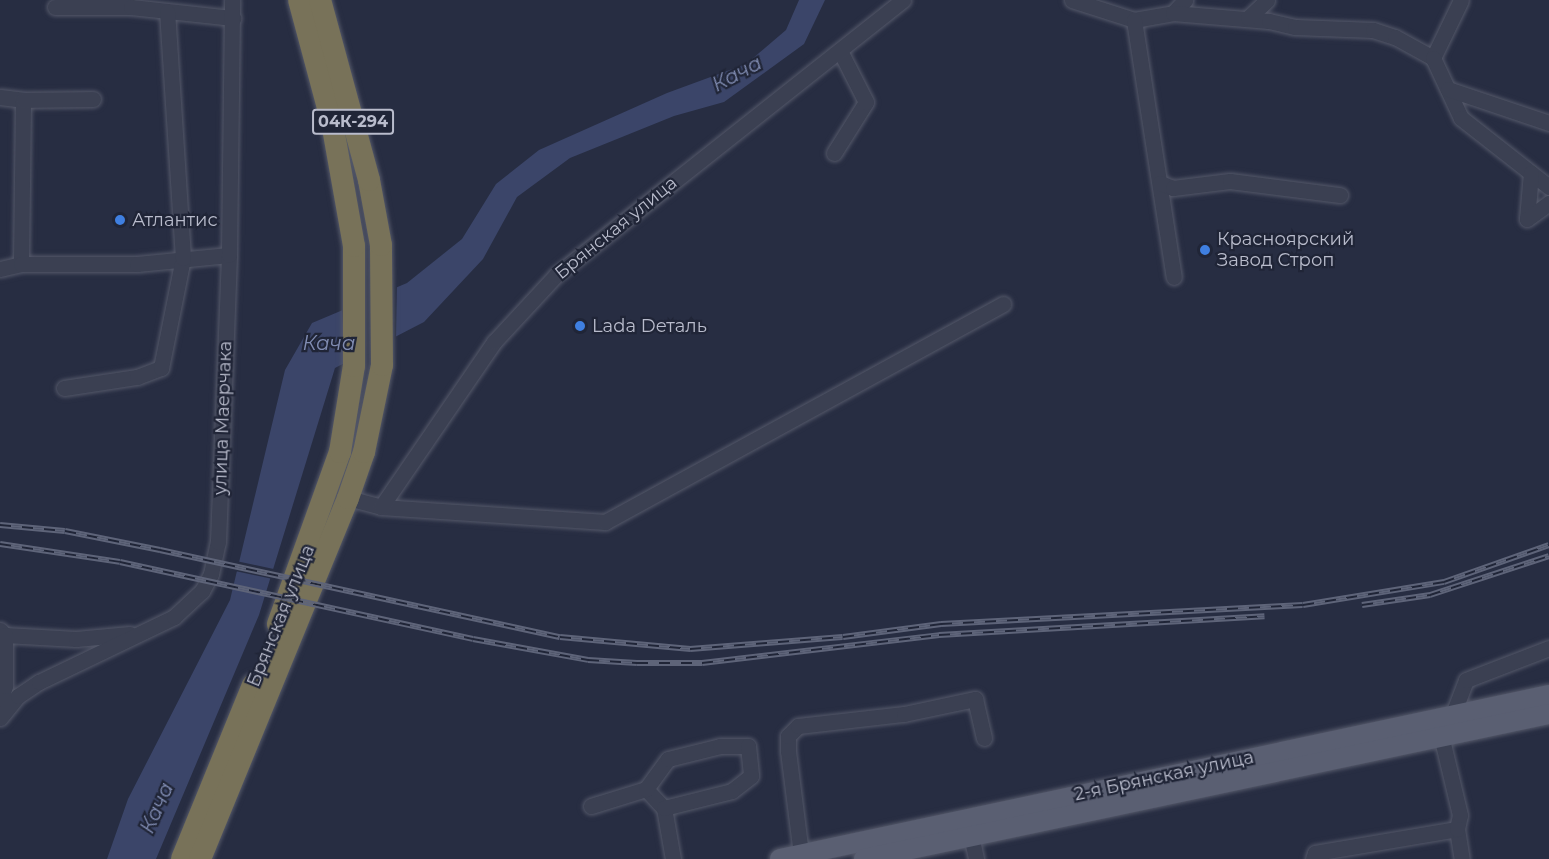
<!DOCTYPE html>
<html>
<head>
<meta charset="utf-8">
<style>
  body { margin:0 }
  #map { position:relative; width:1549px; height:859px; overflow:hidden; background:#272d42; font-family:Montserrat,sans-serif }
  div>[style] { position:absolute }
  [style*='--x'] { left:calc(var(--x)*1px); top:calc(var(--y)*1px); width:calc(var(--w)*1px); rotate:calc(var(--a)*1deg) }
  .water>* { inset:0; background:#3b4569 }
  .pier>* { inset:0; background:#272d42; transform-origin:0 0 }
  .roads { filter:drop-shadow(0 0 2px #545869) drop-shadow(0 0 2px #545869) }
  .minor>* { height:15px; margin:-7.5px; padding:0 7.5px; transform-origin:7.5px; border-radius:7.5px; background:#3b4052 }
  .major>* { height:20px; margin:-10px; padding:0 10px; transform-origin:10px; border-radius:10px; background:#5a5f72 }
  .highway>* { height:22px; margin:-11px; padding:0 11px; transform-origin:11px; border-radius:11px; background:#787259 }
  .rail>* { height:6px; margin-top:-3px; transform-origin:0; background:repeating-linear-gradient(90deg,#202537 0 11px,#5e6479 0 22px); box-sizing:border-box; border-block:2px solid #5e6479 }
  .dots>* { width:16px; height:16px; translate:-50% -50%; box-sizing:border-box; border:3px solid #202537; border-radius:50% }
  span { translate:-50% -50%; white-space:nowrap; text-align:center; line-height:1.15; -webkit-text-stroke:4.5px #202537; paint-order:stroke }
  .shield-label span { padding:2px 4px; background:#202537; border:2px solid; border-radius:4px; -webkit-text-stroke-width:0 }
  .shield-label { font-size:16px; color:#b9bccc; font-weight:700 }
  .poi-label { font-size:18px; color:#b9bccc }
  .left { translate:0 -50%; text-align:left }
  .street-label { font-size:18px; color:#b9bccc }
  .water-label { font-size:20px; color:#808cb2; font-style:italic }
</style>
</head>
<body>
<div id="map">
  <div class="water">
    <i style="clip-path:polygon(799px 0,825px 0,804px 44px,724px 102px,674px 116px,570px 158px,517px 197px,483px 259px,424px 322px,335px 368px,259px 615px,156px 859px,107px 859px,128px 799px,230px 600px,285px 370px,312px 323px,407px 283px,462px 239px,496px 184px,539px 150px,667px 93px,746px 64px,786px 30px)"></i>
  </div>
  <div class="pier">
    <i style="clip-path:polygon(397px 283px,396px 340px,345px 366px,342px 307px)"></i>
    <i style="left:236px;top:561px;width:42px;height:10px;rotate:12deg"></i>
  </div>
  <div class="roads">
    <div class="minor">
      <i style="--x:1072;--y:0;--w:65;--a:17.9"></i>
      <i style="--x:1134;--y:20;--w:40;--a:-10"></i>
      <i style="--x:1173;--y:13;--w:18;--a:-47"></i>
      <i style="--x:55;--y:7;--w:76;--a:0"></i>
      <i style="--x:131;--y:7;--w:103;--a:6.2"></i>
      <i style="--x:1173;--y:13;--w:96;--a:4.8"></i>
      <i style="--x:1269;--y:21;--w:27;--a:13"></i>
      <i style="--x:1295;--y:27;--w:78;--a:2.2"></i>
      <i style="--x:1373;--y:30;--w:23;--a:18"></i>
      <i style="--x:1395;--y:37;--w:43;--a:28.9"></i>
      <i style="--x:1433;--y:58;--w:64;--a:-64.2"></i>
      <i style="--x:1248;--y:18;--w:26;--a:-43"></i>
      <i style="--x:1134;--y:20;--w:260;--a:81.2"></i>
      <i style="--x:1433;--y:58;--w:66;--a:65"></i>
      <i style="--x:1461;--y:118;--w:112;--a:38.1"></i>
      <i style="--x:1448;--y:89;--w:107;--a:18.6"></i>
      <i style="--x:0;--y:97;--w:23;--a:7"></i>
      <i style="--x:834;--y:153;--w:60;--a:-57.9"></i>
      <i style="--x:866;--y:102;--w:57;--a:-117"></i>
      <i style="--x:1531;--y:173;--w:46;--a:95"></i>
      <i style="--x:1527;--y:219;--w:27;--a:-36"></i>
      <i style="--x:1160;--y:183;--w:14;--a:21"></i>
      <i style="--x:1173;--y:188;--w:57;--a:-7"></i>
      <i style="--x:1230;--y:181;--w:111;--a:7.3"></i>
      <i style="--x:21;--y:264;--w:164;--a:-89.3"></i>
      <i style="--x:23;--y:100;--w:70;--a:-0.8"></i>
      <i style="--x:0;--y:269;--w:22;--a:-13"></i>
      <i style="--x:21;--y:264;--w:116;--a:0"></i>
      <i style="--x:137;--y:264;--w:92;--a:-5.6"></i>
      <i style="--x:64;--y:388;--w:74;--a:-8.6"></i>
      <i style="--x:137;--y:377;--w:26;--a:-21"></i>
      <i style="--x:161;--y:368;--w:112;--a:-78.7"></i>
      <i style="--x:183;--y:258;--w:247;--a:-93.7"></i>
      <i style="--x:348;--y:498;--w:34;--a:15"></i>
      <i style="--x:381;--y:507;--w:225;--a:3.8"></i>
      <i style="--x:605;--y:522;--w:454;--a:-28.7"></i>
      <i style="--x:381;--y:507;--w:200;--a:-55.6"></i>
      <i style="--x:494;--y:342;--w:91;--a:-47.2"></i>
      <i style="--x:556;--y:275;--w:443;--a:-38.4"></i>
      <i style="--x:0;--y:630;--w:7;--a:45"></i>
      <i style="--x:5;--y:635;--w:71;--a:3.2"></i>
      <i style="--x:76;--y:639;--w:54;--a:-5.3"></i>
      <i style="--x:0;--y:702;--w:17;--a:-73"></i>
      <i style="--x:5;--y:686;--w:51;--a:-90"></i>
      <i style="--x:1453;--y:714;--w:36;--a:-69"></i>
      <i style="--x:1466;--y:680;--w:89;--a:-21.1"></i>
      <i style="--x:0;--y:718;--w:28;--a:-51"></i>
      <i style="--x:18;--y:696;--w:25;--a:-34"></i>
      <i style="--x:39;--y:682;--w:150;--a:-25.7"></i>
      <i style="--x:174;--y:617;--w:38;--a:-43"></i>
      <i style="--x:202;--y:591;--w:19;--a:-62"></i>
      <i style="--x:211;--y:574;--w:33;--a:-78"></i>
      <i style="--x:218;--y:542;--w:287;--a:-87.8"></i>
      <i style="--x:229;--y:255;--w:255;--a:-89.3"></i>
      <i style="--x:646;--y:789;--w:26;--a:47"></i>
      <i style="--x:664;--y:808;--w:52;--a:80"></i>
      <i style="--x:591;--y:806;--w:58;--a:-17.2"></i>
      <i style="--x:646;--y:789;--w:37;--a:-54"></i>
      <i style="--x:668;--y:759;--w:54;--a:-14"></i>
      <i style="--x:720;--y:746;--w:28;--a:0"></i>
      <i style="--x:748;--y:746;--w:30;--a:84"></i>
      <i style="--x:751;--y:776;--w:24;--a:142"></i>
      <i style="--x:732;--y:791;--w:70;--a:166"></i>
      <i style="--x:1457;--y:829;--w:30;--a:81"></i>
      <i style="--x:971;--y:835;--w:25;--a:78"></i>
      <i style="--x:801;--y:854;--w:104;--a:-97.2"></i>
      <i style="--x:788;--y:751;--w:15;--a:-90"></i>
      <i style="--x:788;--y:736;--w:14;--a:-45"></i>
      <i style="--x:798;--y:726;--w:107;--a:-6.5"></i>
      <i style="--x:904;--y:714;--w:73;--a:-11.9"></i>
      <i style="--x:975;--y:699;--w:40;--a:77"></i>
      <i style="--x:1313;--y:859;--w:6;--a:-72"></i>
      <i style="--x:1315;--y:853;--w:144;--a:-9.6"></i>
      <i style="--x:1457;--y:829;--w:14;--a:-78"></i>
      <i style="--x:1460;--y:815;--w:82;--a:-103.4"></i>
    </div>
    <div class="major">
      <i style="--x:780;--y:859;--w:786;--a:-12.04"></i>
      <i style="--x:864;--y:859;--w:700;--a:-11.95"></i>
    </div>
    <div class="highway">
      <i style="--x:278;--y:624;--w:183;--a:-70.2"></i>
      <i style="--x:340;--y:452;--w:87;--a:-80.8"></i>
      <i style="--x:354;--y:366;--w:120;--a:-90"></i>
      <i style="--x:354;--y:246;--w:125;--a:-100.1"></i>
      <i style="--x:332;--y:123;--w:127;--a:-105"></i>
      <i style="--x:182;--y:859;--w:188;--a:-67.8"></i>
      <i style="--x:200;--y:859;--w:390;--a:-67.7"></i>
      <i style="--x:348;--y:498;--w:49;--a:-70.8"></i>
      <i style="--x:364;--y:452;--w:89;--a:-78.3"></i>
      <i style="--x:382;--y:365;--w:120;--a:-90.5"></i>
      <i style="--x:381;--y:245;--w:66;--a:-100.5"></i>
      <i style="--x:369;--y:180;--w:187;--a:-105.2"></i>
    </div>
  </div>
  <div class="rail">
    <i style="--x:0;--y:525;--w:65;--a:5.3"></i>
    <i style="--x:65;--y:531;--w:97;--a:11.3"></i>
    <i style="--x:160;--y:550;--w:409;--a:12.3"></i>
    <i style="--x:560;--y:637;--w:131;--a:5.3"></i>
    <i style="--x:690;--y:649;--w:153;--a:-4.5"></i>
    <i style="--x:843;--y:637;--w:99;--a:-7.6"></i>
    <i style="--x:941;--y:624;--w:362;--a:-3"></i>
    <i style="--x:1303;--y:605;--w:143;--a:-9.3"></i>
    <i style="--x:1444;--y:582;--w:111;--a:-19.4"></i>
    <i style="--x:0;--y:544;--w:121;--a:8.5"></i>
    <i style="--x:120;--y:562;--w:361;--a:12.3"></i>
    <i style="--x:473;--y:639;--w:117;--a:10.3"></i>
    <i style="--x:588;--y:660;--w:49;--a:3.5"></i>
    <i style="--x:637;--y:663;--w:65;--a:0"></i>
    <i style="--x:702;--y:663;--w:239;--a:-6.7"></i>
    <i style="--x:939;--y:635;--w:326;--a:-3.3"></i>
    <i style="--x:1362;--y:605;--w:69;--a:-8.4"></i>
    <i style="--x:1430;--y:595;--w:125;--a:-18.1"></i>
  </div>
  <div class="dots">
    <i style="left:120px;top:220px;background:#3f7fe0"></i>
    <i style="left:1205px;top:250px;background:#3f7fe0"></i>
    <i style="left:580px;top:326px;background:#3f7fe0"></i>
  </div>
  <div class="shield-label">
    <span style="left:353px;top:122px">04К-294</span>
  </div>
  <div class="poi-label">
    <span class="left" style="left:132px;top:220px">Атлантис</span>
    <span class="left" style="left:1217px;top:250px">Красноярский<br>Завод Строп</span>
    <span class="left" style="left:592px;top:326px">Lada Dеталь</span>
  </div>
  <div class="street-label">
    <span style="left:616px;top:228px;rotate:-39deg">Брянская улица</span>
    <span style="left:223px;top:418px;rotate:-88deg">улица Маерчака</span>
    <span style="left:281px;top:616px;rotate:-68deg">Брянская улица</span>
    <span style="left:1164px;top:776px;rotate:-12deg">2-я Брянская улица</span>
  </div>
  <div class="water-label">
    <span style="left:737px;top:74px;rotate:-28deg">Кача</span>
    <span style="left:329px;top:343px">Кача</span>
    <span style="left:157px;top:808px;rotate:-66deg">Кача</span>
  </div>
</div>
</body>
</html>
